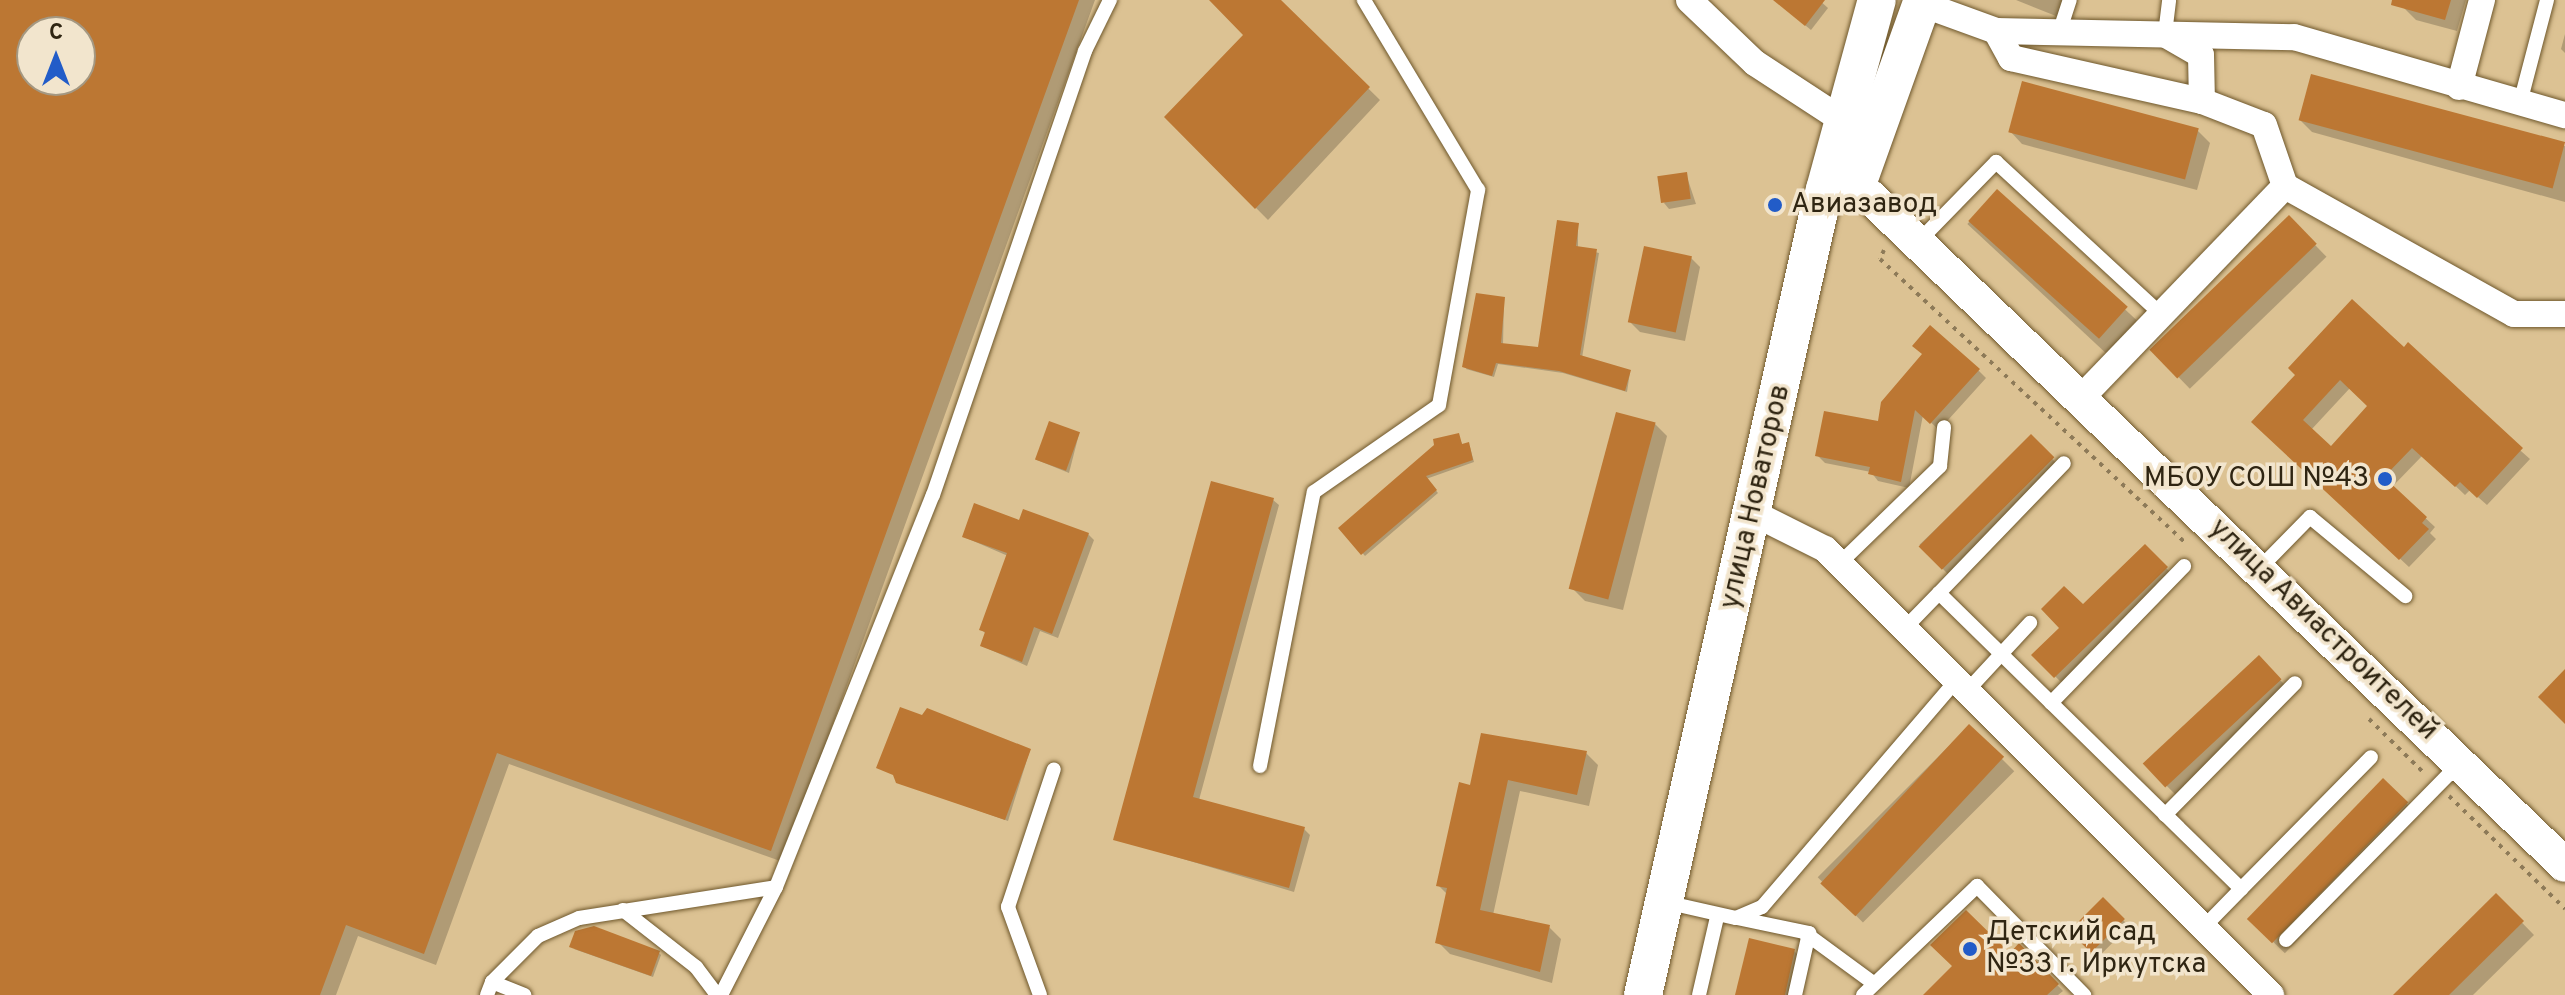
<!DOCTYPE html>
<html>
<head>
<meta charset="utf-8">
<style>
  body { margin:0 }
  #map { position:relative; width:2565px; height:995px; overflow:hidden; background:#dcc293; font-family:Overpass,sans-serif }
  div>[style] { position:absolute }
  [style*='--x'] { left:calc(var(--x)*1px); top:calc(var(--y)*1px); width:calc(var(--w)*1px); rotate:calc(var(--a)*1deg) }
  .shadow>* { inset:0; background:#0003; transform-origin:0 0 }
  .building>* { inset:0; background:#bc7733; transform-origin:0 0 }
  .path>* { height:4px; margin-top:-2px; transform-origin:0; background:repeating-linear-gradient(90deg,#8d7a58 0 4px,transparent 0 10px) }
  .roads { filter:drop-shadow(0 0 2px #6f582c) drop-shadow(0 0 2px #6f582c) }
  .service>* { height:14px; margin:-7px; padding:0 7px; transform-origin:7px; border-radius:7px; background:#fff }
  .minor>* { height:26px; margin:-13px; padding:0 13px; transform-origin:13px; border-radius:13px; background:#fff }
  .tertiary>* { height:34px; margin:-17px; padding:0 17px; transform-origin:17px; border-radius:17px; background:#fff }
  .secondary>* { height:38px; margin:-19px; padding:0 19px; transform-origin:19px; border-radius:19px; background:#fff }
  .dots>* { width:22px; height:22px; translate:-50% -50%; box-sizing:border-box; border:4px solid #f2e5cd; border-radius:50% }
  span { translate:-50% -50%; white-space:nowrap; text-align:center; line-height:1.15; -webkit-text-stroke:7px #f2e5cd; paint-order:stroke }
  .poi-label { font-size:28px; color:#2f2512 }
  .left { translate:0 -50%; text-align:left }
  .right { translate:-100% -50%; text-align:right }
  .street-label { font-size:28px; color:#2f2512 }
  .north { position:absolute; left:16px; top:16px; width:80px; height:80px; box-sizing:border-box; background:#f2e5cd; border:2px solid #a49882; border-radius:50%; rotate:0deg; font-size:22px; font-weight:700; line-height:32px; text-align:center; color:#2f2512 }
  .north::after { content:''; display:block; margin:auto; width:28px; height:36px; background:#225cc8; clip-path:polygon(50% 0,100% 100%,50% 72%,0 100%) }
</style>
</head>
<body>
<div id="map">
  <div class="shadow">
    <i style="clip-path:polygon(evenodd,3px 0,1095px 0,783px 862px,509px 764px,436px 965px,358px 936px,336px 995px,0 995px,3px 0,32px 32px,80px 32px,80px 80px,32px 80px,32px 32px)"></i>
    <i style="clip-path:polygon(1211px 0,1278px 0,1380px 100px,1268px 220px,1166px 117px,1245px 35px)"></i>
    <i style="clip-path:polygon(1774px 0,1819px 0,1828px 8px,1811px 30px)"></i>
    <i style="clip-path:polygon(2016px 0,2067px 0,2061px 18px)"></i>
    <i style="clip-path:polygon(2406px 0,2466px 0,2457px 31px,2416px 20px,2404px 8px)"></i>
    <i style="clip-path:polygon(2565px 34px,2565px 53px,2561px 49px)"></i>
    <i style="clip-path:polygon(2300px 120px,2565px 146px,2565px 202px,2312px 132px)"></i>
    <i style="clip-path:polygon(2010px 131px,2198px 131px,2210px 143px,2197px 190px,2022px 144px)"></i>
    <i style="clip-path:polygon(1686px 174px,1696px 204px,1669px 209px,1664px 203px)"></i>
    <i style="left:1998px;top:191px;width:190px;height:45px;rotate:43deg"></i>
    <i style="left:2289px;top:218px;width:54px;height:190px;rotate:46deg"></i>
    <i style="clip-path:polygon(1578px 225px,1578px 248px,1599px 253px,1582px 358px,1630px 372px,1627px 392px,1563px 373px,1498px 364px,1494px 377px,1466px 369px,1504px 299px,1503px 345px,1540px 350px)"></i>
    <i style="clip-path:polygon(1691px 258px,1700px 267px,1685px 341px,1640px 332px,1631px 323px)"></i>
    <i style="clip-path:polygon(evenodd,2352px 302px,2530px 459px,2487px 505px,2470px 490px,2465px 495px,2423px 455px,2392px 487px,2435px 527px,2430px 533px,2436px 539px,2409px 567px,2263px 431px,2352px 302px,2350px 388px,2370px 406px,2331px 449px,2311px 430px,2350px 388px)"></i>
    <i style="clip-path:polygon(1924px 355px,1978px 370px,1986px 378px,1939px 430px,1923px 415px,1909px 488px,1878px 481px,1871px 472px,1825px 463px,1817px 455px,1879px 424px)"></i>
    <i style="clip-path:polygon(1655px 424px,1667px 436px,1623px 610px,1585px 601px,1573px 589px)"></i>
    <i style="clip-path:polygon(1079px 434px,1069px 473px,1037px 460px)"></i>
    <i style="clip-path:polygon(1458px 435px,1463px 446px,1470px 447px,1474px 462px,1426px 479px,1438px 493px,1365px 556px,1341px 528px)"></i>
    <i style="left:2031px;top:437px;width:47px;height:155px;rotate:46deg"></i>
    <i style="clip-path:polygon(1273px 500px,1279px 505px,1199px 800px,1304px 829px,1310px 835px,1294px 892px,1116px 839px)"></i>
    <i style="clip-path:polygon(1021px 522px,1088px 534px,1094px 540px,1058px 638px,1040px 631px,1027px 666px,982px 646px,986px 634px,981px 629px,1008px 556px,964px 537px)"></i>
    <i style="left:2145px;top:547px;width:47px;height:155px;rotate:45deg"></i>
    <i style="left:2258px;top:658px;width:48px;height:155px;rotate:45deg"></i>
    <i style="left:1969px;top:726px;width:64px;height:214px;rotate:45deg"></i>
    <i style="clip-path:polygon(1030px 750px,1008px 821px,898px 782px)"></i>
    <i style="clip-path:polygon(1586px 753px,1598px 765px,1589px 806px,1520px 791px,1493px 915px,1549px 927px,1561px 939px,1552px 983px,1450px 954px,1438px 942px,1448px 895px,1438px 885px,1471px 787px)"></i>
    <i style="left:2383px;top:781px;width:49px;height:192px;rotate:44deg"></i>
    <i style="clip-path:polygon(2496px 896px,2534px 935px,2473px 995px,2395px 995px)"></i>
    <i style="left:2103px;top:900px;width:37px;height:44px;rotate:45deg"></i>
    <i style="clip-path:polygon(2019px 946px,2063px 991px,2058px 995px,1926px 995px,2010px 956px)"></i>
    <i style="clip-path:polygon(574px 949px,659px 953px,661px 955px,653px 977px)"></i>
    <i style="clip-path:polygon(1794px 951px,1806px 963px,1799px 995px,1737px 995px)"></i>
  </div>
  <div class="building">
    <i style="clip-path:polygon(evenodd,0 0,1079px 0,771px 851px,497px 753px,424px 954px,346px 925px,320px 995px,0 995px,0 0,32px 32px,80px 32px,80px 80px,32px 80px,32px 32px)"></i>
    <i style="clip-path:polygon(1209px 0,1281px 0,1370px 87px,1255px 209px,1164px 117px,1243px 35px)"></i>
    <i style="clip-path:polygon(1773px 0,1825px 0,1805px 26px)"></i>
    <i style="clip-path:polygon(2392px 0,2451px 0,2445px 20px,2391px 5px)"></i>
    <i style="left:2311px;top:74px;width:263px;height:48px;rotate:15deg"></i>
    <i style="left:2022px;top:81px;width:183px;height:53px;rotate:15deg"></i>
    <i style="left:1687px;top:172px;width:27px;height:30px;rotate:82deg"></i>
    <i style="left:1997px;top:189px;width:176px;height:43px;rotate:42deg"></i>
    <i style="left:2289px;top:215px;width:40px;height:194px;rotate:46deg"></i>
    <i style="clip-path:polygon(1557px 220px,1579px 223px,1576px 246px,1597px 249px,1580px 355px,1631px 370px,1625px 391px,1559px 371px,1496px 363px,1492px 376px,1462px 367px,1476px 293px,1505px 297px,1501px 343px,1538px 347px)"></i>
    <i style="left:1644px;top:246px;width:49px;height:78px;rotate:12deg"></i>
    <i style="clip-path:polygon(evenodd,2352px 299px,2404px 347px,2408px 342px,2523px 448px,2477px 498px,2460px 482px,2455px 487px,2412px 448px,2384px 477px,2427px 517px,2422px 523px,2429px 529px,2399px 560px,2251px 422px,2295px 375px,2288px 368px,2352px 299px,2340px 380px,2367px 406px,2331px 446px,2303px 420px,2340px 380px)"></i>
    <i style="clip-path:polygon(1930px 325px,1980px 369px,1930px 424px,1915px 410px,1901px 482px,1868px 474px,1870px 467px,1815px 456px,1824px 411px,1878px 421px,1881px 402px,1922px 354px,1912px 346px)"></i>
    <i style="left:1616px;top:412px;width:41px;height:183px;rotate:15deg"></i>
    <i style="left:1049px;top:421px;width:33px;height:41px;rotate:20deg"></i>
    <i style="clip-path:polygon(1459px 433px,1462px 444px,1469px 442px,1473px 460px,1426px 476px,1437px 490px,1361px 555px,1338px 528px,1434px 445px,1433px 439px)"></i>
    <i style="left:2031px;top:434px;width:33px;height:159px;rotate:45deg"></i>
    <i style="clip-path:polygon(1211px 481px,1274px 498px,1193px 797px,1305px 827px,1289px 888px,1113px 840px)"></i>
    <i style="clip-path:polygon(974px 503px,1019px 520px,1023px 509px,1089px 533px,1052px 634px,1034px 627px,1022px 662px,980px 646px,985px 632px,979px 630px,1007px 553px,962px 537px)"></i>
    <i style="clip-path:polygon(2145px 544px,2168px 567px,2054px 678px,2031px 655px,2059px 628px,2041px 609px,2064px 586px,2083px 604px)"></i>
    <i style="left:2259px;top:655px;width:33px;height:159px;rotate:47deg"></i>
    <i style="clip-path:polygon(2565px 669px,2565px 724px,2538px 697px)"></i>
    <i style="clip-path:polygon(900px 707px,922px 715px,927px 708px,1031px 749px,1005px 820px,896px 783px,893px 775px,876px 768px)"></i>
    <i style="left:1969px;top:724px;width:48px;height:218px;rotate:43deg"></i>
    <i style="clip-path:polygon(1481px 733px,1587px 751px,1577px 795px,1508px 780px,1480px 910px,1550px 925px,1540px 972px,1435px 943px,1447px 888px,1436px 886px,1459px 782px,1470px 785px)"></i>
    <i style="left:2383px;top:778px;width:35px;height:196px;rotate:44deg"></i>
    <i style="clip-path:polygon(2496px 893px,2524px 921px,2449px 995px,2393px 995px)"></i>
    <i style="left:2103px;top:897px;width:31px;height:48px;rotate:45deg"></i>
    <i style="clip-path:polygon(1966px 910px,2010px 953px,2019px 943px,2059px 984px,2047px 995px,1923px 995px,1952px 966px,1930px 945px)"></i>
    <i style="clip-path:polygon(594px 926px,660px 951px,651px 976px,569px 947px,575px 931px)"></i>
    <i style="clip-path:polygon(1749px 938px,1795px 949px,1785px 995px,1735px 995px)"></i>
  </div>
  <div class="path">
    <i style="--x:1884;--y:250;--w:10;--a:114"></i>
    <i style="--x:1880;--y:259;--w:417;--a:42.9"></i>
    <i style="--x:2369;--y:719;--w:78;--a:44.5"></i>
    <i style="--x:2449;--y:796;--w:162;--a:44.2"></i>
  </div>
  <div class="roads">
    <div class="service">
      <i style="--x:2059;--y:33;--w:35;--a:-72"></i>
      <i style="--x:2165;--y:34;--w:34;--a:-83"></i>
      <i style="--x:2520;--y:103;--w:106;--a:-75.3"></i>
      <i style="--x:1918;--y:242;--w:112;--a:-45.7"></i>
      <i style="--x:1996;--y:162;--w:224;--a:42.7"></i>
      <i style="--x:1839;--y:564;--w:141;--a:-44.1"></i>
      <i style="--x:1940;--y:466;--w:39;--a:-84"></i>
      <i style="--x:2259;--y:569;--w:73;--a:-45.6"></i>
      <i style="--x:2310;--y:517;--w:124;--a:39.7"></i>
      <i style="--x:1939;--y:593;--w:180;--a:-46.1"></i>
      <i style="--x:1904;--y:629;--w:50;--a:-45.8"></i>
      <i style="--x:1939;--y:593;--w:423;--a:44.4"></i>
      <i style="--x:2241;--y:889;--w:54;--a:134.3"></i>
      <i style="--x:1967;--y:691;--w:93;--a:-47.2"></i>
      <i style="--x:2051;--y:703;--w:191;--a:-45.8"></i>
      <i style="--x:1260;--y:766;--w:279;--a:-78.9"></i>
      <i style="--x:1314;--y:492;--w:152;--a:-34.8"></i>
      <i style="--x:1439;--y:405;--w:219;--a:-79.7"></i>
      <i style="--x:1478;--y:190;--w:222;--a:-121"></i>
      <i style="--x:2165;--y:815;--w:185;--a:-45.4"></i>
      <i style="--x:2241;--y:889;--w:185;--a:-45.4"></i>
      <i style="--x:1665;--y:902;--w:73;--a:12.7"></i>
      <i style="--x:1736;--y:918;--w:28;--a:-23"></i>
      <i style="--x:1762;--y:907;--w:298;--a:-49.4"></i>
      <i style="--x:623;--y:910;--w:93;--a:38"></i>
      <i style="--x:696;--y:967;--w:35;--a:53"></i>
      <i style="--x:1737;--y:918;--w:74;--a:11.8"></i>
      <i style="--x:1809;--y:933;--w:64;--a:102.7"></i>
      <i style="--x:1805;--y:933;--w:84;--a:36.3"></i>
      <i style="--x:2286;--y:940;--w:247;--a:-45.5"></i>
      <i style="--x:492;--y:982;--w:65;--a:-45"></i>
      <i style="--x:538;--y:936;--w:45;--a:-23.7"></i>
      <i style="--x:579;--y:918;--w:199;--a:-8.9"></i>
      <i style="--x:487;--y:995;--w:14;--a:-69"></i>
      <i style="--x:492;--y:982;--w:35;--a:22"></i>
      <i style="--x:721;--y:995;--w:121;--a:-63"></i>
      <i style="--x:776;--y:887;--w:422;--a:-68.2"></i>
      <i style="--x:933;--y:495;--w:469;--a:-71.1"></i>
      <i style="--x:1085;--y:51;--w:57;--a:-63.9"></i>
      <i style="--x:1040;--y:995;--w:94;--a:-110"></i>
      <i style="--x:1008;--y:907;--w:145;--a:-71.6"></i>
      <i style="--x:1699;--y:995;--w:80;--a:-77"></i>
      <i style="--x:1863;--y:995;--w:158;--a:-43.7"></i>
      <i style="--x:1977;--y:886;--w:153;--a:45.5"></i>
    </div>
    <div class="minor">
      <i style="--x:1689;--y:0;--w:91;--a:43.7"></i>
      <i style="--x:1755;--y:63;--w:104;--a:33.2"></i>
      <i style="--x:1922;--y:4;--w:79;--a:20"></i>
      <i style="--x:1996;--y:31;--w:298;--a:1.2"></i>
      <i style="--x:2294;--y:37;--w:282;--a:16.1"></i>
      <i style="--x:1996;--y:31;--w:31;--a:61"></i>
      <i style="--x:2011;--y:58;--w:196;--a:12.7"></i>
      <i style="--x:2202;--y:101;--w:66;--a:21.2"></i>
      <i style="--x:2264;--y:125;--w:65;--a:71"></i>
      <i style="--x:2168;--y:36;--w:38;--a:30"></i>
      <i style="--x:2201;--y:55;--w:46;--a:88.8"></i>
      <i style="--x:2459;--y:87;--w:90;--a:-75.2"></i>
      <i style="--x:2082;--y:397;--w:293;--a:-46.1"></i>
      <i style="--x:2285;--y:186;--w:262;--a:29.2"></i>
      <i style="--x:2514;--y:314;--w:51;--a:0"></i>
      <i style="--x:1753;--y:513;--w:80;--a:26.6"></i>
      <i style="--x:1825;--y:549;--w:631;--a:45"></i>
    </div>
    <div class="tertiary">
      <i style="--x:1828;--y:177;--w:45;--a:24.9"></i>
      <i style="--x:1869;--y:196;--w:965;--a:43.87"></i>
    </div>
    <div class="secondary">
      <i style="--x:1825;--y:189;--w:39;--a:-24"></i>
      <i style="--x:1861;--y:173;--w:184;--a:-70.3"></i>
      <i style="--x:1643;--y:995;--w:799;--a:-77.35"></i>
      <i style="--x:1818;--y:215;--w:223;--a:-74.7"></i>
    </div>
  </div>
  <div class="dots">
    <i style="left:1775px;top:205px;background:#225cc8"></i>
    <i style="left:2385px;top:479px;background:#225cc8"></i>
    <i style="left:1970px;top:949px;background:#225cc8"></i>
  </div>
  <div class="poi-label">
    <span class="left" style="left:1791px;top:205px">Авиазавод</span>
    <span class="right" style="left:2369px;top:479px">МБОУ СОШ №43</span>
    <span class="left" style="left:1986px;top:949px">Детский сад<br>№33 г. Иркутска</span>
  </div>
  <div class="street-label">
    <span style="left:1756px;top:497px;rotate:-77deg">улица Новаторов</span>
    <span style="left:2323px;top:630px;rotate:44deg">улица Авиастроителей</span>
  </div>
  <div class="north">С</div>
</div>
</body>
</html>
